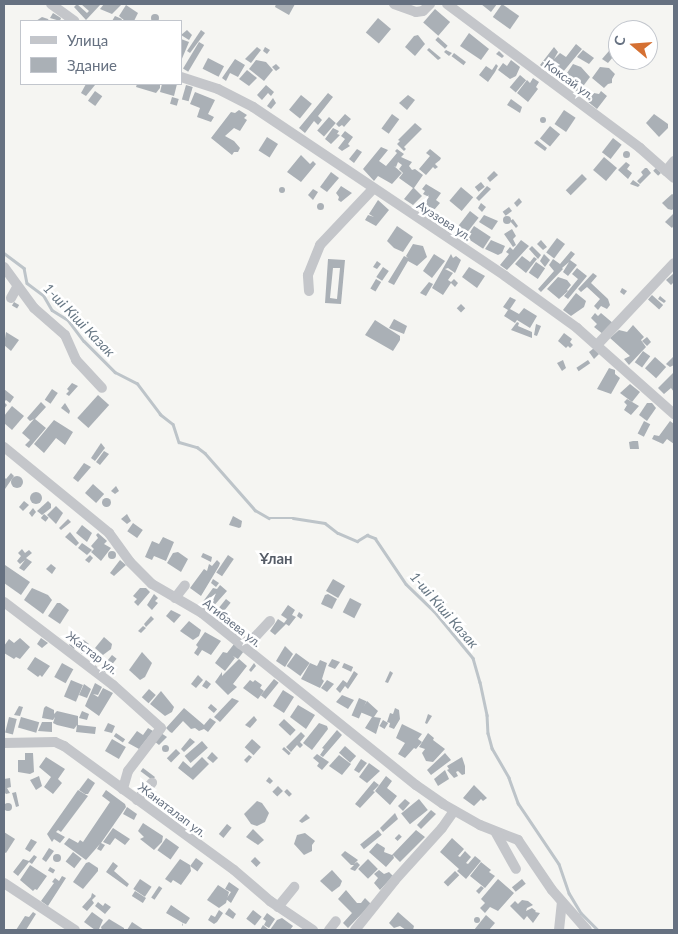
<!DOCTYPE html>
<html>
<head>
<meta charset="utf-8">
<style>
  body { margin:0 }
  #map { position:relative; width:678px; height:934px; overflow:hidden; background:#f5f5f2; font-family:Lato,sans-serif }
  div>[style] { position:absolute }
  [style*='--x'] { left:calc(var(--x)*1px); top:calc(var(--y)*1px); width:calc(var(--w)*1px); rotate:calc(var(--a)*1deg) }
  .stream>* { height:2.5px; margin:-1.25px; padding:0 1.25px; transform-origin:1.25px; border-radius:1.25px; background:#bdc4c9 }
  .building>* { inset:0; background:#aab0b6; transform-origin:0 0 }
  .round { border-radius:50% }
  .minor>* { height:10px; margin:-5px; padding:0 5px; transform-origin:5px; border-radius:5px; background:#c4c6ca }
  span { translate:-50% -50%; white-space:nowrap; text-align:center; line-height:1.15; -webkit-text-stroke:5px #fff; paint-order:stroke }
  .street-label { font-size:12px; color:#667181 }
  .water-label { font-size:14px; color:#687885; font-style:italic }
  .quarter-label { font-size:15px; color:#545b66; font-weight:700 }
  .frame { position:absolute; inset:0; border:5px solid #667181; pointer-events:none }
  .legend { position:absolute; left:20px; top:20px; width:162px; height:65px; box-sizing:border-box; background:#fff; border:1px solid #c2c6cd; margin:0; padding:6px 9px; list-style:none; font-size:15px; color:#667181 }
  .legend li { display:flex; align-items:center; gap:10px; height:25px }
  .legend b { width:25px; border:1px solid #c2c6cd }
  .north { position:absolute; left:608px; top:20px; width:50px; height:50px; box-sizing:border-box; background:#fff; border:1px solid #c2c6cd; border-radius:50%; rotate:288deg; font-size:14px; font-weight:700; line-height:20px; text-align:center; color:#667181 }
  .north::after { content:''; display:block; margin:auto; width:18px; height:22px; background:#d57032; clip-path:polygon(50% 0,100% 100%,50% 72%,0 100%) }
</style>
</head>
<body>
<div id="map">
  <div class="stream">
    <i style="--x:4;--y:253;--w:25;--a:37"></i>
    <i style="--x:24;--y:268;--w:15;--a:79"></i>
    <i style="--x:27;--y:283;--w:21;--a:37"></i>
    <i style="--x:44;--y:296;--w:16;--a:60"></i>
    <i style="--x:52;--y:310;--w:19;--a:32"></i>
    <i style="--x:68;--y:320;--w:26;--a:53"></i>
    <i style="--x:84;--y:341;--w:44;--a:45"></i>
    <i style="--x:115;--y:372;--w:25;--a:27"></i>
    <i style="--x:137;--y:383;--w:39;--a:53"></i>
    <i style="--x:160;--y:414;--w:16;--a:38"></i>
    <i style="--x:173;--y:424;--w:19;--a:72"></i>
    <i style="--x:179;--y:442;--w:19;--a:16"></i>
    <i style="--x:197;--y:447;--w:10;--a:37"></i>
    <i style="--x:205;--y:453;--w:76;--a:48.7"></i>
    <i style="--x:255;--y:510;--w:16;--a:30"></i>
    <i style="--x:269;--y:518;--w:24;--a:0"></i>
    <i style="--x:293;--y:518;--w:32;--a:9"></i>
    <i style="--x:325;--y:523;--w:16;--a:38"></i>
    <i style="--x:338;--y:533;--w:21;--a:23"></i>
    <i style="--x:357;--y:541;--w:12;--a:-31"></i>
    <i style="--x:367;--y:535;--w:9;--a:21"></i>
    <i style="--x:375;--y:538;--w:55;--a:56"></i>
    <i style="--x:406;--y:584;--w:39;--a:44"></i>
    <i style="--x:434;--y:611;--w:61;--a:50.3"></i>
    <i style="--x:473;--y:658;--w:25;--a:74"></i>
    <i style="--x:480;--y:682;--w:34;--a:78"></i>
    <i style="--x:487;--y:715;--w:18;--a:87"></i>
    <i style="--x:488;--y:733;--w:16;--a:75"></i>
    <i style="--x:492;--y:748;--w:34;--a:60"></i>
    <i style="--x:509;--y:778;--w:27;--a:70"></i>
    <i style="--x:518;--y:803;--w:73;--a:56.1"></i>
    <i style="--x:559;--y:864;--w:31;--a:71"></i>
    <i style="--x:569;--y:893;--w:23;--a:59"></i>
    <i style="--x:581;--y:913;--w:24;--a:45"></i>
  </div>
  <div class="building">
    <i style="clip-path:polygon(77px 4px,87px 13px,89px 11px,81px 4px,101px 4px,86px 20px,74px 7px)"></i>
    <i style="clip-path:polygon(104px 4px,122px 4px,112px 14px,100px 9px)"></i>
    <i style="clip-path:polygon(276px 4px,295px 4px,289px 15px,275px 7px)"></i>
    <i style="clip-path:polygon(481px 4px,497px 4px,491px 12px)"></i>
    <i style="left:502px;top:4px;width:21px;height:16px;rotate:35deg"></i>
    <i style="clip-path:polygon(126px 5px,138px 13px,134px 21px,125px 21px,119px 16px)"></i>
    <i style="left:435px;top:9px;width:20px;height:18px;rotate:41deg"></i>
    <i style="clip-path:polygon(53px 13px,61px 18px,60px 21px,50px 18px)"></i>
    <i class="round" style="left:151px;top:14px;width:8px;height:8px"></i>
    <i style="clip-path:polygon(115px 16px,122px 19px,121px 21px,112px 21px)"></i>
    <i style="clip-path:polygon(42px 17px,48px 19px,49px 21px,36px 21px)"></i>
    <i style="left:378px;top:18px;width:17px;height:19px;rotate:40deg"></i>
    <i style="clip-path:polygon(187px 30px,192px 35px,189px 40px,181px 35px)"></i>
    <i style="clip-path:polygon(201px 30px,205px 33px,190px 53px,187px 51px)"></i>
    <i style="clip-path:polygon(469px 33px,489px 49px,481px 60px,460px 46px)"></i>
    <i style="clip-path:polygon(418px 35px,425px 44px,415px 56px,405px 47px,414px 36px)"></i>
    <i style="left:438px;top:37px;width:13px;height:4px;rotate:42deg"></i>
    <i style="clip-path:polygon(181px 39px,189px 42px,181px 61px)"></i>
    <i style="left:199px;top:42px;width:6px;height:31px;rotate:31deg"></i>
    <i style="clip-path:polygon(576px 44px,582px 49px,563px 72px,554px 64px,549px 72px,540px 65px,554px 47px,558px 52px,554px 59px,560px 53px,566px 57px)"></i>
    <i style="clip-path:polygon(614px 44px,618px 46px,616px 53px,611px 50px)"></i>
    <i style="clip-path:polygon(257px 47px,261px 50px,251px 63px,245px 59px)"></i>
    <i style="clip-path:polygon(265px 47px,270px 50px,267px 54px,263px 51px)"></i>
    <i style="clip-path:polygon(429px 48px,441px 58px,438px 60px,427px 50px)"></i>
    <i style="clip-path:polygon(446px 50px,452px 53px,449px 56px,444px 52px)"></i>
    <i style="clip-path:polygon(583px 50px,594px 58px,589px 64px,577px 57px)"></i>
    <i style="clip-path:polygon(499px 51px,504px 56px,502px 58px,496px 54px)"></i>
    <i style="clip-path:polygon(609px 51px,613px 57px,608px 63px,602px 59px)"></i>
    <i style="left:454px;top:53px;width:15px;height:4px;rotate:37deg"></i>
    <i style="left:208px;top:58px;width:18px;height:12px;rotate:27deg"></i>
    <i style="clip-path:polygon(235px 59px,245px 65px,238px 77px,230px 73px,226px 81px,222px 78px)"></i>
    <i style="clip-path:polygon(256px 60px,266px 62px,273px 70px,264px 81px,249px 69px)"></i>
    <i style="clip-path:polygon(511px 60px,520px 67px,516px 76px,510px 79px,498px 70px,503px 63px,507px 66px)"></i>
    <i style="clip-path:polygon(276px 64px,280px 68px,276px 71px,272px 67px)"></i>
    <i style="clip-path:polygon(496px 64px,498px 66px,495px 72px,488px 82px,479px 75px,486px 66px,492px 70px)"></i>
    <i style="clip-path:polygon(573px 64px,581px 67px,590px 77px,578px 93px,572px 89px,575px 84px,565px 76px)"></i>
    <i style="clip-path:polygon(600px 67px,609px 68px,615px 74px,612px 79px,612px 83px,608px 84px,604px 88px,592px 78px)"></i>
    <i style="clip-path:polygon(247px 70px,257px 78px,249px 86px,239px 79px)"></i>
    <i style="left:520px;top:75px;width:8px;height:16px;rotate:40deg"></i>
    <i style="clip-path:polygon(533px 78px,539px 82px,536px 87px,538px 89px,528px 102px,517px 93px,527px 80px,530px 83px)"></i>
    <i style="clip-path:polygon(86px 84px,95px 85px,86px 96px,81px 93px)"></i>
    <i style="clip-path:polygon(137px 84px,160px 84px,160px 88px,156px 93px,136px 87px)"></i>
    <i style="clip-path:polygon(162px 84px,177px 84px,174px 96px,160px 92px)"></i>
    <i style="left:186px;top:85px;width:7px;height:15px;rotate:16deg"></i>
    <i style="clip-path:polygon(266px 85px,274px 92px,271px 96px,268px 93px,262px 100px,257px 95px)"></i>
    <i style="left:95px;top:91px;width:9px;height:12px;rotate:36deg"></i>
    <i style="clip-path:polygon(601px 91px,607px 96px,597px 109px,587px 101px,594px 93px,599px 94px)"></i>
    <i style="clip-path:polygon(195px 92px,215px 100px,208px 114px,214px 117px,211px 122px,197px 117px,200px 108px,190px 104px)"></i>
    <i style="clip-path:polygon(328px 93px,333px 97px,318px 116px,322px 120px,318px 125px,314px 121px,305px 133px,299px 128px)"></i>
    <i style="left:301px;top:95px;width:14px;height:19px;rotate:39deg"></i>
    <i style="clip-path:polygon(408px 95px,415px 100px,407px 110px,399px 103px)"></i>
    <i style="left:172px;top:97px;width:7px;height:7px;rotate:16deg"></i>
    <i style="clip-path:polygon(273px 98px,276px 103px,271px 109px,267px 106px)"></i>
    <i style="clip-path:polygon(511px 99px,522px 107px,520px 113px,507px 105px)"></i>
    <i style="clip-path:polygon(239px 110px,247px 115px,244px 118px,247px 120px,240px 131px,234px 128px,225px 136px,234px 141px,240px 148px,238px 152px,234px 152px,232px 155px,211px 138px,231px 112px,235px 113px)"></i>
    <i style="left:564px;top:110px;width:14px;height:17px;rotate:34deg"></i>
    <i style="clip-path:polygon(345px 114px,351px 119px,344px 127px,342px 125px,339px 127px,336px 124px)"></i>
    <i style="left:392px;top:114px;width:9px;height:18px;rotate:36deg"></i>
    <i style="clip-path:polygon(654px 114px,668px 124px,668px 128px,659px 137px,646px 123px)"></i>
    <i style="left:329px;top:117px;width:9px;height:18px;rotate:41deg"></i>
    <i class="round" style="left:540px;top:117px;width:6px;height:6px"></i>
    <i style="clip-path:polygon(415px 123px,422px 129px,404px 147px,406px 149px,404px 151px,397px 144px,400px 141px,398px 140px)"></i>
    <i style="left:550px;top:126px;width:13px;height:16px;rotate:39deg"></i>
    <i style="clip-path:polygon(333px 128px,339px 131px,337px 134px,340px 135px,331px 144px,325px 139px)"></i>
    <i style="clip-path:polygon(345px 131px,353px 137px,348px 144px,350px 146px,342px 151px,338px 148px,345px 139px,341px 136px)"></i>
    <i style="left:267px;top:137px;width:13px;height:16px;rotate:32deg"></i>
    <i style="left:613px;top:138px;width:11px;height:18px;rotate:38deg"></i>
    <i style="clip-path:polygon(537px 140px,547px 148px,545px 151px,534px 143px)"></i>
    <i style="clip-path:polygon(381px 147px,388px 150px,379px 161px,386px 166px,397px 153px,395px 151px,397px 149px,404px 154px,401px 157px,412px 162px,409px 166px,412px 170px,415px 169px,423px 175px,414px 188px,422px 196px,413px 205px,404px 199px,413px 188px,399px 178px,403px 173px,399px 169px,402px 165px,398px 162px,396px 167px,394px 166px,402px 173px,392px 184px,378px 176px,374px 181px,363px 169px)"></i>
    <i style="clip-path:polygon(357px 149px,362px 152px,354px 163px,349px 159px)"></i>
    <i style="clip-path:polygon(430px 149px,441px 158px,440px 160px,435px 164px,438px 167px,435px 169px,433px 167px,426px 175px,419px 169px,430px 156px,426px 153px)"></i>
    <i class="round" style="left:622.5px;top:150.5px;width:7px;height:7px"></i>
    <i style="clip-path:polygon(301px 155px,310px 164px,313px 161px,316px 164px,301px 182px,287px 172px)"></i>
    <i style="left:604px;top:157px;width:17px;height:17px;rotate:40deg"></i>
    <i style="clip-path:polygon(626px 162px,630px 165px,627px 169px,632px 173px,628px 179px,618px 170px)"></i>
    <i style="clip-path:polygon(645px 168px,647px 168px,651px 173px,640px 184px,637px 181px,643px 175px,641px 172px)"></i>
    <i style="left:656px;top:168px;width:7px;height:4px;rotate:45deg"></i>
    <i style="clip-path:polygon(494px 171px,498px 175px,490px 182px,487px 178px)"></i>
    <i style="clip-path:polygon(331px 172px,339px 178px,327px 192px,320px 187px)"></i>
    <i style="left:582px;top:174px;width:7px;height:23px;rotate:45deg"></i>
    <i style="clip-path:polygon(633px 180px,640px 185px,638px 187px,630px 184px)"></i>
    <i style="left:481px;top:182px;width:6px;height:8px;rotate:51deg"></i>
    <i style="clip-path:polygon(426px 184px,441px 193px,436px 200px,440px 203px,429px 216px,419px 209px,429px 197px,423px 194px,425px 191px,422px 189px)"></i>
    <i style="clip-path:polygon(341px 186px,352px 193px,341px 202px,338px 200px,339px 197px,336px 193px)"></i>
    <i style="clip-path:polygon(487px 186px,491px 189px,479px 201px,476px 198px)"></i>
    <i style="left:461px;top:187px;width:16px;height:18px;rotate:40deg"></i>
    <i class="round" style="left:279px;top:187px;width:6px;height:6px"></i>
    <i style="clip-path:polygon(313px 189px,318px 192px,313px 200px,308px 195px)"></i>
    <i style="clip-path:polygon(672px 194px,674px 195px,674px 208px,672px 210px,668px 209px,662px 203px)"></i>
    <i style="clip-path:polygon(519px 198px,522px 202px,517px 207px,514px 203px)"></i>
    <i style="clip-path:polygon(378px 200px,389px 210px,376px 226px,365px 220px,368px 215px,374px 217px,369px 214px)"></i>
    <i class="round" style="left:316.5px;top:202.5px;width:7px;height:7px"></i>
    <i style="clip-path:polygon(481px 203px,486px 207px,482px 212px,478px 208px)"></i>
    <i style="left:509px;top:207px;width:5px;height:8px;rotate:53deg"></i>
    <i style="left:470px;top:211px;width:11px;height:21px;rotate:38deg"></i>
    <i style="clip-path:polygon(674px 213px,674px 225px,672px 228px,665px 222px)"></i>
    <i style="clip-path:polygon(484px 215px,498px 221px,492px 230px,479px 222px)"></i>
    <i class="round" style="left:503px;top:216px;width:8px;height:8px"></i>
    <i style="clip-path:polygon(513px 219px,518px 226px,516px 228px,510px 221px)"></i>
    <i style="clip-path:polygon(397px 226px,413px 237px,403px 252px,394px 248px,387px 241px)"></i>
    <i style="left:474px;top:226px;width:20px;height:14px;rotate:33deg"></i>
    <i style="clip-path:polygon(512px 229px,516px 236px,513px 239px,516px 245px,513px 247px,504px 234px)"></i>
    <i style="left:557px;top:238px;width:10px;height:18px;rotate:37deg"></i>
    <i style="clip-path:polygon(491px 240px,505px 246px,502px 253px,498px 255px,485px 249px)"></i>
    <i style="clip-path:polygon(521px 240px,529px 246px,507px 270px,500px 265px,509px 254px,506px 252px,510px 247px,513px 250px)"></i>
    <i style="clip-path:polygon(541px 240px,547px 247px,543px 250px,537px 244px)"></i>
    <i style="clip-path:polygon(413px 244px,423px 246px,427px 257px,417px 266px,408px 261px,394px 285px,388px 282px,404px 256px,408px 258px,406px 256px)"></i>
    <i style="clip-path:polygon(532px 246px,541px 255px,538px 259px,529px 249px)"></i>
    <i style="clip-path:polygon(571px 251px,575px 254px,570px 260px,577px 265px,568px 276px,563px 272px,569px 262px,562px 268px,559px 265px,563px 269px,541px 292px,538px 289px,554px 271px,549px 265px,553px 259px,560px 264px)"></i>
    <i style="clip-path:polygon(434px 254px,445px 261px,432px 278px,423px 271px)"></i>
    <i style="clip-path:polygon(451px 254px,453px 258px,456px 256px,461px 260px,455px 273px,448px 268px,445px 269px,453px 273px,448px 280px,451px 282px,454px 279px,458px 283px,455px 287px,451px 283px,443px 295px,432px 288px)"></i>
    <i style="clip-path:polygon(544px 254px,550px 260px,545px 267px,540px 261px)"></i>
    <i style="clip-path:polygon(522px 256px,530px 262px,534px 257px,537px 259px,526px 273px,515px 264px)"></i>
    <i style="clip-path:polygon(evenodd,328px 259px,345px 260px,341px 304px,325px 303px,328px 259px,333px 268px,340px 268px,337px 299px,330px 298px,333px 268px)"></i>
    <i style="clip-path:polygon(377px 261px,381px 264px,377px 269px,373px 267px)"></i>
    <i style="left:536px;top:262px;width:11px;height:13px;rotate:34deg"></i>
    <i style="left:383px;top:267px;width:7px;height:12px;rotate:34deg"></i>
    <i style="clip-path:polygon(469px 267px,485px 276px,477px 288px,462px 277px)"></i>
    <i style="clip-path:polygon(577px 268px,587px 276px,568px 299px,564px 296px,578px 279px,572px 274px)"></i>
    <i style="clip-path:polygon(593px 273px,597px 276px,591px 283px,608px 299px,610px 305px,607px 309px,601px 306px,598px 310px,594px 306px,600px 299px,587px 287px,581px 292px,578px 289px)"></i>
    <i style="clip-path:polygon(674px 273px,674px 282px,671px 285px,666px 280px)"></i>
    <i style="clip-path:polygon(558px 277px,567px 280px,571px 285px,567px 290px,568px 291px,559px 299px,547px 289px)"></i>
    <i style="left:376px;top:279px;width:6px;height:11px;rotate:31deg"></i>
    <i style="clip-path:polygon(429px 282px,433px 284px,426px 296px,420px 293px)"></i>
    <i style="clip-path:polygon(622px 288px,627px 291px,624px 295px,620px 292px)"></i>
    <i style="clip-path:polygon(576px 293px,586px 301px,584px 307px,571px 316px,563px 310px)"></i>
    <i style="left:652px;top:295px;width:15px;height:6px;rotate:42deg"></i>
    <i style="clip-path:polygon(660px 296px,666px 301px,664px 303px,658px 299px)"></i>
    <i style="clip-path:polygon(510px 297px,516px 300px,510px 309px,519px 314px,524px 308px,537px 316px,530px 328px,517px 320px,515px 323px,504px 316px,508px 310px,503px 307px)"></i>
    <i style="left:14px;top:302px;width:6px;height:4px;rotate:31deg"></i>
    <i style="left:461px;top:304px;width:6px;height:6px;rotate:45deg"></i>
    <i style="clip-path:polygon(595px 313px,598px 316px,601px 313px,614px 324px,604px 335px,594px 327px,597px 324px,591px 318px)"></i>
    <i style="clip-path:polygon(394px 319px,407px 326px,404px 334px,389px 328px)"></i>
    <i style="clip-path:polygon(375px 320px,400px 336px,400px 340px,393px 351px,365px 335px)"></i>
    <i style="clip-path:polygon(517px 322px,519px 323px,518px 326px,532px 332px,532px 338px,511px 330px)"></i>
    <i style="clip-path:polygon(536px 324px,541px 326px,537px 336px,534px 335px)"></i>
    <i style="clip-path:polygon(633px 325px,644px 337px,641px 340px,646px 347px,629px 365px,624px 359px,630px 356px,610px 338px,619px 330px,627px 332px)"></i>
    <i style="clip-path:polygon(6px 332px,19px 340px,11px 351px,4px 345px)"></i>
    <i style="clip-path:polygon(564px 333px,572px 339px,570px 342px,573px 345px,570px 348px,568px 346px,566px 348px,558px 341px)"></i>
    <i style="clip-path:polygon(647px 337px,651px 342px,647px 346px,642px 341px)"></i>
    <i style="clip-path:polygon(594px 348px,599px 354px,594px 359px,589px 352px)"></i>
    <i style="left:643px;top:351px;width:9px;height:14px;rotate:36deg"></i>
    <i style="left:655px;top:357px;width:15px;height:15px;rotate:42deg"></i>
    <i style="clip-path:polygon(673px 357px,674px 365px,670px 367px,666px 364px)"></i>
    <i style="clip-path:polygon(563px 360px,566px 368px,562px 371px,557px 363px)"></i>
    <i style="left:588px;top:360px;width:4px;height:14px;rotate:56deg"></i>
    <i style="clip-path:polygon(609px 368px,615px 370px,615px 374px,620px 378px,611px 394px,597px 389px)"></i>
    <i style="clip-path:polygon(674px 372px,674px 392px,671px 388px,664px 394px,658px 388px)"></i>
    <i style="clip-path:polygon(72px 383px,78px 386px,69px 396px,66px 394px,69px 391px,67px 389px)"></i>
    <i style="clip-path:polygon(630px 384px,640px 392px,632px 402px,620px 393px)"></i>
    <i style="clip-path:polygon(4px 389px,14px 397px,10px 403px,6px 400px,4px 402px,7px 405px,4px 409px)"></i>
    <i style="left:52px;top:389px;width:7px;height:13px;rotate:34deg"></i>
    <i style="left:98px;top:395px;width:15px;height:31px;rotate:42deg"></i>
    <i style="clip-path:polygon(627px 399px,639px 406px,631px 415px,624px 410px,627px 405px,624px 402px)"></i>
    <i style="clip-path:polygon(41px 402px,46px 407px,35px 419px,46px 428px,29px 448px,25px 445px,30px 440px,22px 433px,34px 419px,30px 421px,27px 418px)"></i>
    <i style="clip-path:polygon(65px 403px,70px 411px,69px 414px,61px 408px)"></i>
    <i style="clip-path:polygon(647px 403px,652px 403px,656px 408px,647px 421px,639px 415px)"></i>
    <i style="clip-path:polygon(12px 406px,24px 416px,12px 430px,4px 423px,4px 416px)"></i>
    <i style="clip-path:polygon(54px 420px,73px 432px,65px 445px,56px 438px,44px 453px,34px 444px)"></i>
    <i style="left:644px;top:421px;width:7px;height:14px;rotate:27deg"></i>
    <i style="clip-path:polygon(670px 421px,674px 424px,674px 444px,667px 439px,663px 444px,652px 439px,654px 435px,659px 436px)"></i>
    <i style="clip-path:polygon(633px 441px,638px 441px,639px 449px,630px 449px,629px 442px)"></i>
    <i style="clip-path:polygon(101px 443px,105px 448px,95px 461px,91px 458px)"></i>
    <i style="clip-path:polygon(104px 451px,109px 454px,100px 465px,96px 462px)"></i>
    <i style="clip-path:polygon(84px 463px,91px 467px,78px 482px,73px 478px)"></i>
    <i style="clip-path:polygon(11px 473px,14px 476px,5px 489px,4px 477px,6px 479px)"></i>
    <i class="round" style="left:11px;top:476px;width:12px;height:12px"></i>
    <i style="left:93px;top:484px;width:15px;height:12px;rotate:42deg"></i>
    <i style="clip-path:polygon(116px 486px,119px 491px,115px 494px,111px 491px)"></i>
    <i class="round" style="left:30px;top:492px;width:12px;height:12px"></i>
    <i class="round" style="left:101.5px;top:497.5px;width:9px;height:9px"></i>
    <i style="clip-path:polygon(24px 501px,29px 505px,23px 511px,19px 507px)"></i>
    <i style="clip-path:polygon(48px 501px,51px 504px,51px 508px,42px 515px,37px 511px)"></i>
    <i style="clip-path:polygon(56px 506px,63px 513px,56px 524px,47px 515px)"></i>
    <i style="clip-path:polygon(33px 508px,36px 512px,32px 517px,29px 513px)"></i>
    <i style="left:44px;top:514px;width:6px;height:5px;rotate:39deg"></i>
    <i style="clip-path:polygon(127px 514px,131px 521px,127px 524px,121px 519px)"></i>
    <i style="clip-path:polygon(233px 516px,242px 521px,241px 527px,239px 528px,229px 525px)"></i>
    <i style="clip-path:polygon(68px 519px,71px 522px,61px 530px,59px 528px)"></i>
    <i style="left:133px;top:523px;width:12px;height:10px;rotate:35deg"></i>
    <i style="clip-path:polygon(82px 525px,92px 533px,87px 542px,76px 533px)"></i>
    <i style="clip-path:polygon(70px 532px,79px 543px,76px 546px,65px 537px)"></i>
    <i style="clip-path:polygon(98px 533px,107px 541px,104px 544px,111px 548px,101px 561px,91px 552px,94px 549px,91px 546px,98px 538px,96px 535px)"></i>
    <i style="clip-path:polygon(163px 537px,174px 542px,166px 561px,154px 556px,152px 560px,145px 557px,152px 541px,159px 544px)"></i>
    <i style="clip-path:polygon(82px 543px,92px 550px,87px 555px,78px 548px)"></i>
    <i style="clip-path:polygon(22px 549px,25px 553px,29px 550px,32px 553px,26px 558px,32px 562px,24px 571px,19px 568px,25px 560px,20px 564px,17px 561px,21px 556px,18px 553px)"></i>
    <i class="round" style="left:108px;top:551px;width:8px;height:8px"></i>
    <i style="clip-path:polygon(178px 552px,188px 559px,181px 572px,167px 563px,173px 553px)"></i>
    <i style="clip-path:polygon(203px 553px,212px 557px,211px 562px,201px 557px)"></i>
    <i style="clip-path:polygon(90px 555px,93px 558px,89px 563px,85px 560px)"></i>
    <i style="left:228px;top:555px;width:7px;height:21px;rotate:34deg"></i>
    <i style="clip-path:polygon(120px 560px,126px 565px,114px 576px,110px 573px)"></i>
    <i style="clip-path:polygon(217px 560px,220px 563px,219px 566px,201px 596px,190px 588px,204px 569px,207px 571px,209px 564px,212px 566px)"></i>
    <i style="clip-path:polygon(51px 564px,56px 568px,52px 574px,46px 569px)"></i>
    <i style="clip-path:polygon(5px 565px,30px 582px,21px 595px,4px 583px)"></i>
    <i style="clip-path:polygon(213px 579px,219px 583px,216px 587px,211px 583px)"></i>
    <i style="left:333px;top:579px;width:14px;height:14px;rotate:30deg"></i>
    <i style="clip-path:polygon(220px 585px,227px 591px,210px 610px,202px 603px,213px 588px,217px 589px)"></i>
    <i style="clip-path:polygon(32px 588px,48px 595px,52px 600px,43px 614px,24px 600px)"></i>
    <i style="clip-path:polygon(140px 588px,146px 588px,150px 592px,138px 606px,134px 602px,137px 599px,133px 596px)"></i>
    <i style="clip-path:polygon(154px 594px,158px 598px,155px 601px,158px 603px,152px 610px,147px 605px)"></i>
    <i style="clip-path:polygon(328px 594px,337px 599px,332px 609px,321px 604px,325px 595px)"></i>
    <i style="left:350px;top:598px;width:13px;height:16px;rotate:27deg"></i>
    <i style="left:226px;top:599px;width:6px;height:18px;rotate:39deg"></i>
    <i style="clip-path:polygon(57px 603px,60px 603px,69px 610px,60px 624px,48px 616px)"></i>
    <i style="clip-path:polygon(288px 605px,295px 610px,292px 615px,296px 617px,289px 626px,286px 624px,275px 635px,270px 631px,278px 619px,284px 623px,287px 619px,281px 615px)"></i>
    <i style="clip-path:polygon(171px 610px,181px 615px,174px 623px,166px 616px)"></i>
    <i style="clip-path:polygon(299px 612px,303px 615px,301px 619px,297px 616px)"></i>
    <i style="clip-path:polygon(151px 616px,154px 619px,146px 627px,144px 624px)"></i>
    <i style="clip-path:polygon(189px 621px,201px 630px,199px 636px,193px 640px,180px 631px)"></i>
    <i style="clip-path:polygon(143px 626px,146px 628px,141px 633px,138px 631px)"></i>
    <i style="clip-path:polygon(205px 632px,221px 641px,211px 655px,202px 650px,198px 656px,194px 653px,198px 647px,196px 645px)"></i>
    <i style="clip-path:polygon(76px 634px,89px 644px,82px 654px,80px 652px,81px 650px,76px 646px,74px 649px,69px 645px)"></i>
    <i style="clip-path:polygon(104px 637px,112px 644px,111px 649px,103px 655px,95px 648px)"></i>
    <i style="clip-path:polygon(20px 638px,30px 647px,20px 659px,16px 657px,14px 659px,4px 653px,4px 646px,9px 639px,14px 643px)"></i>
    <i style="clip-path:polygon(41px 638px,48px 643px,42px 648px,37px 644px)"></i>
    <i style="clip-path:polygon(234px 644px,244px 651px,238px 659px,233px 656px,235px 658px,225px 671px,215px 663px,223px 652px,227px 653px)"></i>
    <i style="clip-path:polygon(285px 646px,293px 654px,285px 667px,276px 661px)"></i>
    <i style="clip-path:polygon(142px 652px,152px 663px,145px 677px,140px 680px,129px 670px)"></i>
    <i style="left:296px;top:653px;width:17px;height:16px;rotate:36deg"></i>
    <i style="left:112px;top:655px;width:6px;height:18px;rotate:39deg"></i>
    <i style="clip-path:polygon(35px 657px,50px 666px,42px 677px,40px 675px,38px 677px,27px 669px)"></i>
    <i style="clip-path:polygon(239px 659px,247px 666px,233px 684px,237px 687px,228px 695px,215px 682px,222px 672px,222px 676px)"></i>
    <i style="clip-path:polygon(332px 659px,340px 662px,335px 669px,328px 666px)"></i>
    <i style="clip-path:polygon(320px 660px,327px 663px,322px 679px,324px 681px,320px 688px,301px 679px,310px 663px,317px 666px)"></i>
    <i style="left:62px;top:663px;width:13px;height:16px;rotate:29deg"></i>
    <i style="clip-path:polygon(254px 663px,256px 666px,251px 672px,249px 670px)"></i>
    <i style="left:344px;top:663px;width:10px;height:5px;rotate:24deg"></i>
    <i style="clip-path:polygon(354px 671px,358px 674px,348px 689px,345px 686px,340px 693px,336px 689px,343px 680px,347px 683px)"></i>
    <i style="clip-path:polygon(390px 671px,393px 673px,388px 683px,385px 682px)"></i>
    <i style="clip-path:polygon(198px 675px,203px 680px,196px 688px,191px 684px)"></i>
    <i style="left:274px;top:679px;width:6px;height:21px;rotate:39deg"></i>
    <i style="left:71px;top:680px;width:13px;height:18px;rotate:23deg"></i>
    <i style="clip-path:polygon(206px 680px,211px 684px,207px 689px,202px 686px)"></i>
    <i style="clip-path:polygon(250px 680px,253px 682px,255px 680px,262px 685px,260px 688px,264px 691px,258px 699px,243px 688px)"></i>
    <i style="clip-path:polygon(327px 680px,334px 684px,327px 692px,321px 688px)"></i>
    <i style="clip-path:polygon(95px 683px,102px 687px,98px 695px,93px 694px,98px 697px,103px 688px,113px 693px,99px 716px,85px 706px)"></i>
    <i style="clip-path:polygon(84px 684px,91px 689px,87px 698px,79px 695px)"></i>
    <i style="left:149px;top:689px;width:9px;height:11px;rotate:41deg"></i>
    <i style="left:283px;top:690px;width:13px;height:19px;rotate:32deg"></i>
    <i style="clip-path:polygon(161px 691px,174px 707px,172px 712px,165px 716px,150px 704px)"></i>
    <i style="clip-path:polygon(342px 695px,354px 700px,348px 709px,336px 702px)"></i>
    <i style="clip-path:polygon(232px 698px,239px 701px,220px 722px,214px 717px)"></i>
    <i style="left:359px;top:698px;width:8px;height:19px;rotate:23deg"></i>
    <i style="clip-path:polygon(367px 701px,378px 711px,374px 717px,381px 718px,376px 734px,365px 728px,372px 717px,360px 712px)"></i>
    <i style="left:211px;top:704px;width:8px;height:5px;rotate:40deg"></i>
    <i style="clip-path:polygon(298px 705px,315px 715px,306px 729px,290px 717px)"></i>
    <i style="clip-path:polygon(19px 706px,23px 707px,20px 716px,14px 715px)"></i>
    <i style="clip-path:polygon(46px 706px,54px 710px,54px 714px,57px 711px,78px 716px,78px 725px,96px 727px,95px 734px,76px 732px,77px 725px,74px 729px,57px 725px,53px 723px,55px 717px,53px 720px,42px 718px,44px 708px)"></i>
    <i style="clip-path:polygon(184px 708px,204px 725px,210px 718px,216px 722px,208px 732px,204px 729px,199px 731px,195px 728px,191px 729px,183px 721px,172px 733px,170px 732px,166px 728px)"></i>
    <i style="clip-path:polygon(395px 708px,399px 710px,400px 719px,394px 729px,389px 727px,390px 723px,387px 722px,390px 713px,393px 714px)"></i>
    <i style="clip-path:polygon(82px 711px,89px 714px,87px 720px,79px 718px)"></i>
    <i style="clip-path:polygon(428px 714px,432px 716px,427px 724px,425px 723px)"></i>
    <i style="clip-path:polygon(254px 716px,257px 720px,250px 728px,245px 725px)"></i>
    <i style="left:9px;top:717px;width:8px;height:16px;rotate:14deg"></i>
    <i style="left:21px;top:717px;width:19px;height:11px;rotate:16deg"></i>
    <i style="left:284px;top:719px;width:16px;height:8px;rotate:43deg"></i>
    <i style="left:383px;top:720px;width:6px;height:7px;rotate:31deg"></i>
    <i style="clip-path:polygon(42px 722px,52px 722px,52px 732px,38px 731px)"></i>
    <i style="clip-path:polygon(108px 723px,115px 726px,112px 733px,104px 731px)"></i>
    <i style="clip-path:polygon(319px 723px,327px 726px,328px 729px,312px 750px,303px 743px)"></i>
    <i style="clip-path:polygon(402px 724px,406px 726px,403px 732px,406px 726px,422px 734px,418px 739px,422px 742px,416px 749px,414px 748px,405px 758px,398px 754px,405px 743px,396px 738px)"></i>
    <i style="clip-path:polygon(148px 728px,153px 731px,139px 749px,128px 743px,137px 731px,143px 735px)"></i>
    <i style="clip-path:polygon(337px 730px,342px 735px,323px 757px,320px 755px,324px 749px,322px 748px)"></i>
    <i style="clip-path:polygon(301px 732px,305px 736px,300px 742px,303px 745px,300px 748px,297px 745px,291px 752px,286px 747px)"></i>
    <i style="left:116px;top:733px;width:11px;height:4px;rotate:34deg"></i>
    <i style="clip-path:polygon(161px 733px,167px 737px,159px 745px,154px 741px)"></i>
    <i style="clip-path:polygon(428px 733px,434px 738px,433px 740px,445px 749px,433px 762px,426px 761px,422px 753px,425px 749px,419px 747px)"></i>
    <i style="clip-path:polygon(190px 738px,195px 742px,184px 752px,181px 749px)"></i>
    <i style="left:112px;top:739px;width:16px;height:14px;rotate:30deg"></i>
    <i style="left:252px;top:739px;width:12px;height:11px;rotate:42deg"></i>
    <i style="left:202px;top:741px;width:9px;height:23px;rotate:49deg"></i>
    <i class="round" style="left:161.5px;top:744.5px;width:7px;height:7px"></i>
    <i style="left:345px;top:746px;width:15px;height:9px;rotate:42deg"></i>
    <i style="left:284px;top:747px;width:9px;height:3px;rotate:41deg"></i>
    <i style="left:176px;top:749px;width:6px;height:13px;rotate:45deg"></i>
    <i style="clip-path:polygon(212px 752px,218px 758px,213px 763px,207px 758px)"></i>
    <i style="clip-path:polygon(25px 753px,33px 753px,34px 772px,30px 774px,18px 772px,18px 760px,25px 760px)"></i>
    <i style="clip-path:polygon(445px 753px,451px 760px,431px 775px,427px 770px)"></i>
    <i style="clip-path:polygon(317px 754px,329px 762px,322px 770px,317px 766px,319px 763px,313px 758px)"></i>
    <i style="clip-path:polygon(249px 755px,252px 757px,247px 763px,244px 760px)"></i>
    <i style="clip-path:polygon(339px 755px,351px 764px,342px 775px,329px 766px)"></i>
    <i style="clip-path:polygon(46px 757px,65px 769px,58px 779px,62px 783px,53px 794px,44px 787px,51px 777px,39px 767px)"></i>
    <i style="clip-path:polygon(202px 757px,209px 764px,193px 780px,178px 768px,183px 761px,191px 768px)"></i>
    <i style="clip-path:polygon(462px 757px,465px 766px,465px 774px,462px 775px,458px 771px,456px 772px,458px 776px,454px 778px,447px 770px,449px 769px,447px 766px)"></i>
    <i style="clip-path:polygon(361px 759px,367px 763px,359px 773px,354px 770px)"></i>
    <i style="clip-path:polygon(369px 763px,380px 771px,367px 783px,359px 777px)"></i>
    <i style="left:143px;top:768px;width:15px;height:4px;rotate:37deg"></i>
    <i style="clip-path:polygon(445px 770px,449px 779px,438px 786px,434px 779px)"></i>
    <i style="clip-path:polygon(39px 776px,42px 786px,36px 790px,30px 780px)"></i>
    <i style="clip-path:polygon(386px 776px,392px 781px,387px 788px,397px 796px,390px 805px,375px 791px)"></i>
    <i style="clip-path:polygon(269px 777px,273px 781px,270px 784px,266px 781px)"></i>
    <i style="clip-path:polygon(10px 778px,11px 787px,7px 788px,10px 793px,6px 794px,4px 792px,4px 779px)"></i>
    <i style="clip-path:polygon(88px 778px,95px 783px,88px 794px,85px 794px,79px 790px)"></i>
    <i style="clip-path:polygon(374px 781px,379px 785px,373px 791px,375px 792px,360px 808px,355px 804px)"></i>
    <i style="clip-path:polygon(474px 785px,487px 798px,483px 801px,481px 799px,474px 806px,463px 798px)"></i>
    <i style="left:278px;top:786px;width:7px;height:8px;rotate:45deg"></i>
    <i style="left:287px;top:789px;width:7px;height:4px;rotate:45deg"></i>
    <i style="clip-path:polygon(78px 790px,88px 796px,61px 832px,58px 830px,56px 832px,65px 837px,60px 843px,54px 839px,52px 842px,47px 834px)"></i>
    <i style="clip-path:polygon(106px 790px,125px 804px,126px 807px,101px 843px,105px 845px,101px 851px,97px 849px,100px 844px,86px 860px,64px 844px,69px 838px,78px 843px,80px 840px,83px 842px,110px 802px,102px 796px)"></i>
    <i style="clip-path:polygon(16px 792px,19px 806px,16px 807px,12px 793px)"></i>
    <i style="clip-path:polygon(405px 799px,410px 803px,403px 811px,398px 806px)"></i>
    <i style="left:419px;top:799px;width:14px;height:23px;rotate:51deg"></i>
    <i style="clip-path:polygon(257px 801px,262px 803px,269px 813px,265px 822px,257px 826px,251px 824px,244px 814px)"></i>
    <i class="round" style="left:4px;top:803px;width:8px;height:8px"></i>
    <i style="clip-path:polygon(127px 807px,137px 814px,134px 820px,123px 814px)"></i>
    <i style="clip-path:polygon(431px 810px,436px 814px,421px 829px,417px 825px)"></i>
    <i style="clip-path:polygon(395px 813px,398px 819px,383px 832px,380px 828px)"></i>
    <i style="clip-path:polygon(306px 814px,310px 818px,302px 823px,299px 821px)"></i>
    <i style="clip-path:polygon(143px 823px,163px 836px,162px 842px,154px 850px,140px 839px,144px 837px,138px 831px)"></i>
    <i style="left:227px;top:824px;width:6px;height:13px;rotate:39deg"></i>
    <i style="clip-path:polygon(113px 828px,130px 839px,125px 845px,115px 838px,110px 845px,103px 842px)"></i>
    <i style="clip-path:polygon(253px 829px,264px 840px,258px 845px,246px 837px)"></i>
    <i style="left:378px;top:830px;width:6px;height:23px;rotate:51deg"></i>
    <i style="clip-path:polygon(416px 830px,425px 837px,400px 862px,393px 855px,394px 858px,386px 867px,369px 852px,377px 843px,385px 848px,384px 852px,392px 855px)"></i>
    <i style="clip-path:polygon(4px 832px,15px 839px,6px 853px,4px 852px)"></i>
    <i style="clip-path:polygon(305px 833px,315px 841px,312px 845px,312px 851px,304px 855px,294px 844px,297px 835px)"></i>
    <i style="left:399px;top:834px;width:4px;height:6px;rotate:45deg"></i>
    <i style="left:166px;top:838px;width:16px;height:15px;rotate:35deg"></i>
    <i style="clip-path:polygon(452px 838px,464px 849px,458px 856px,460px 857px,465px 851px,471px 857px,466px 863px,468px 864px,475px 856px,481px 861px,466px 879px,457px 871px,459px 869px,440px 852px)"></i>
    <i style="clip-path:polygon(31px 839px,37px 842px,30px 852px,25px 849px)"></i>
    <i style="clip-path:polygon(49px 848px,54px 851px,46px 862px,42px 859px)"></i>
    <i style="clip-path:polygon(345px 851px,358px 860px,354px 864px,357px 862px,360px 865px,355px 871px,350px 869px,354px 865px,351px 865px,341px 855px)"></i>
    <i style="left:73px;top:852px;width:11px;height:12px;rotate:38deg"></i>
    <i class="round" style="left:53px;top:854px;width:8px;height:8px"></i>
    <i style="clip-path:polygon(34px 855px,37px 857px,32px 864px,29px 862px,18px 876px,13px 872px,23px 859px,29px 861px)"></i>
    <i style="left:255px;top:857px;width:8px;height:6px;rotate:45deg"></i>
    <i style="left:196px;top:858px;width:9px;height:10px;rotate:36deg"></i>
    <i style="clip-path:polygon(180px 859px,190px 865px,191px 871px,181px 885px,173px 880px,171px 883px,165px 879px)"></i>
    <i style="left:368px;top:859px;width:14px;height:14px;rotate:45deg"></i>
    <i style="clip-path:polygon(89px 862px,98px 868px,98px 871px,83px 889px,73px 882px,86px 863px)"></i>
    <i style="clip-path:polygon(113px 862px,118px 866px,114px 871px,129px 884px,127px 887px,106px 872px)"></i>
    <i style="clip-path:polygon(481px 862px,491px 870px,489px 872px,495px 876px,485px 888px,470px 876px)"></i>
    <i style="clip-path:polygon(30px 865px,47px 876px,37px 890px,35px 889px,33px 891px,20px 880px)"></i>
    <i style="left:50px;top:867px;width:6px;height:4px;rotate:31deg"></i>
    <i style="clip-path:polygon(332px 870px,342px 881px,340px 886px,332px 892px,320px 881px)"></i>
    <i style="clip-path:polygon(379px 870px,384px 874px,389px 872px,393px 876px,380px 890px,374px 883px,378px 878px,374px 874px)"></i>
    <i style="left:455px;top:871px;width:6px;height:16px;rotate:45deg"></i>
    <i style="clip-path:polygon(62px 876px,66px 878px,48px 906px,41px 901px,54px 883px,52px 882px,55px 878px,59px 881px)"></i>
    <i style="left:140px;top:879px;width:14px;height:12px;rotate:34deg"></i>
    <i style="clip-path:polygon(498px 879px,514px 893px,498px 911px,490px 907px,485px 913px,480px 908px,485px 903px,481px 899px)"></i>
    <i style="left:522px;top:879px;width:6px;height:13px;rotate:51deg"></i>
    <i style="clip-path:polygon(229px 882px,239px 889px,231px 903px,226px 899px,231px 892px,225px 889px)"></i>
    <i style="clip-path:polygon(218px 885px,229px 892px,226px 903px,219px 908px,207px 900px)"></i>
    <i style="left:159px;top:886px;width:4px;height:14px;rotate:34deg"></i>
    <i style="clip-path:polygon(481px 886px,484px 888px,479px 894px,476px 891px)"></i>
    <i style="clip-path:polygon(346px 890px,357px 903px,361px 903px,365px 898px,371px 904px,348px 928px,343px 923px,352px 913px,338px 899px)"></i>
    <i style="left:135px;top:891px;width:13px;height:6px;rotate:32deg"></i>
    <i style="clip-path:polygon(92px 893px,96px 896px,92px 900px,94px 903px,87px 911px,82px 907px,91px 897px)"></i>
    <i style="clip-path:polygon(522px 900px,528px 901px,533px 905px,527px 908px,526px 911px,532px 908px,536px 911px,535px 912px,540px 913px,533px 923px,527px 916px,524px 920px,510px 906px,515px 901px,518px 904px)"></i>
    <i style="clip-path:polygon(98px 902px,103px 906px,105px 903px,111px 907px,105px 914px,95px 906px)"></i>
    <i style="clip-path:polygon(171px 905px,190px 918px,186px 924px,183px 923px,183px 926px,182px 925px,183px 923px,166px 913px)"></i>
    <i style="clip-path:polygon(229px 908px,236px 914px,233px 919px,225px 914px)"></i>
    <i style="clip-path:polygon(219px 910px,223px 913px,217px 922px,214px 924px,208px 920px,211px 915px,215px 917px)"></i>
    <i style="left:253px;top:910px;width:11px;height:11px;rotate:38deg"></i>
    <i style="clip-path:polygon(33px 912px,36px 914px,26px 930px,16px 930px,25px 916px,29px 917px)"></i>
    <i style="clip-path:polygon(92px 912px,103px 920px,99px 929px,95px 930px,84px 922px)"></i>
    <i style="clip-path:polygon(398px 912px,414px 926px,413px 930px,406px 930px,400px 926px,394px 928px,389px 923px)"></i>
    <i style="clip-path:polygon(267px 913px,275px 919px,269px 928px,264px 925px,266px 921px,263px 919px)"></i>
    <i style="clip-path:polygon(486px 915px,495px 923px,489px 930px,474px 930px)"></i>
    <i class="round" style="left:474px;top:917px;width:6px;height:6px"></i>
    <i style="clip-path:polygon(282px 918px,293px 926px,290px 930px,270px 930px,277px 920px)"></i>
    <i style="clip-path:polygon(109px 919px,124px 928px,124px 930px,102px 930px,101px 927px)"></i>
    <i style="clip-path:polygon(132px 922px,144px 930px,127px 930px)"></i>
    <i style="clip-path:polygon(263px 925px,268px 929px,268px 930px,260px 930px)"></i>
  </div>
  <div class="minor">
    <i style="--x:51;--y:4;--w:29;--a:36"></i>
    <i style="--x:394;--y:4;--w:23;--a:20"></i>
    <i style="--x:416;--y:12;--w:7;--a:-8"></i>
    <i style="--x:423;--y:11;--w:10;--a:-45"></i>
    <i style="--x:447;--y:4;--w:241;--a:36.7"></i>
    <i style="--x:640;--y:148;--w:45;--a:41.4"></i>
    <i style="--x:181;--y:77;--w:39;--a:18"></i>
    <i style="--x:218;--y:89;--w:39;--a:27"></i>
    <i style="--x:253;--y:107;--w:303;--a:33.8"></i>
    <i style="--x:505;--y:276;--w:89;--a:35.8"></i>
    <i style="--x:577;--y:328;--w:130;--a:41.6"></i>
    <i style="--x:666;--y:171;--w:13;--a:-51"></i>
    <i style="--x:4;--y:267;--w:51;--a:53.8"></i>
    <i style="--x:34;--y:308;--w:41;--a:41.1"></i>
    <i style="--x:65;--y:335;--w:27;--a:66"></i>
    <i style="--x:76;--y:360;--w:38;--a:47"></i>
    <i style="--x:309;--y:291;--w:16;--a:-94"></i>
    <i style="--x:308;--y:275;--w:32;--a:-68"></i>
    <i style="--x:320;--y:245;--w:77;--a:-46.6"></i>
    <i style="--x:11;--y:298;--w:13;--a:-61"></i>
    <i style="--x:597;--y:345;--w:112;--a:-46.8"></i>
    <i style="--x:4;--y:447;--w:136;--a:39.3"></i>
    <i style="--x:109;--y:533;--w:36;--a:54"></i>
    <i style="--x:130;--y:562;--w:31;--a:45"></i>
    <i style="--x:152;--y:584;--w:58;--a:30.1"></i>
    <i style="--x:202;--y:613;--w:275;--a:38.8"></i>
    <i style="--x:416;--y:785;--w:33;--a:35"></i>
    <i style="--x:443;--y:804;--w:43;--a:29.6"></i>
    <i style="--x:480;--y:825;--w:41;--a:21.5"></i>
    <i style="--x:518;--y:840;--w:60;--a:55.8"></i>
    <i style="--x:552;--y:890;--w:53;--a:48.8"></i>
    <i style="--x:175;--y:598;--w:16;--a:-52"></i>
    <i style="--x:4;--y:602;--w:137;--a:37.3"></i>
    <i style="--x:113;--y:685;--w:64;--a:41.9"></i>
    <i style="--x:161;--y:728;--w:54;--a:127.5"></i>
    <i style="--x:128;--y:771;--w:19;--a:106"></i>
    <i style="--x:240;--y:644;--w:17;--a:-25"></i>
    <i style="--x:255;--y:637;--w:22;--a:-47"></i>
    <i style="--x:4;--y:743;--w:51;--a:-1.1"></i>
    <i style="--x:55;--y:742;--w:10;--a:24"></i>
    <i style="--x:64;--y:746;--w:210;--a:36.1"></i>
    <i style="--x:234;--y:870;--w:48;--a:40.7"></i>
    <i style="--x:270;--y:901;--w:52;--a:34"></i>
    <i style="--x:137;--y:800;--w:23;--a:-49"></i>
    <i style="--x:496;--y:833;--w:41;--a:60.9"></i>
    <i style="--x:4;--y:883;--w:85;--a:33.5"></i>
    <i style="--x:278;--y:907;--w:26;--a:-51"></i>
    <i style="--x:329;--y:930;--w:11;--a:-52"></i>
    <i style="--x:355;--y:930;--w:64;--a:-51.3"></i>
    <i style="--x:395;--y:880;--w:70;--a:-47.9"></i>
    <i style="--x:442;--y:828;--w:21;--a:-55"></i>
    <i style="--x:559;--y:930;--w:28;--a:-84"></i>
  </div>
  <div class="street-label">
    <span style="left:569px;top:80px;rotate:36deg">Коксай ул.</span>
    <span style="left:444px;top:221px;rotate:33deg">Ауэзова ул.</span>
    <span style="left:232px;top:623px;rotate:38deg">Агибаева ул.</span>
    <span style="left:92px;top:653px;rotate:38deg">Жастар ул.</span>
    <span style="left:172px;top:810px;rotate:37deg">Жанаталап ул.</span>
  </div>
  <div class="water-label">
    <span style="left:79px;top:320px;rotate:46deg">1-ші Кіші Казак</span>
    <span style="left:444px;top:610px;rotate:49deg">1-ші Кіші Казак</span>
  </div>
  <div class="quarter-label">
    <span style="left:276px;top:559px">Ұлан</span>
  </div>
  <div class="frame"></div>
  <ul class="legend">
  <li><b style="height:6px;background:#c4c6ca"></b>Улица</li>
  <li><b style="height:14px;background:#aab0b6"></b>Здание</li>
  </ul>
  <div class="north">С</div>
</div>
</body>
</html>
